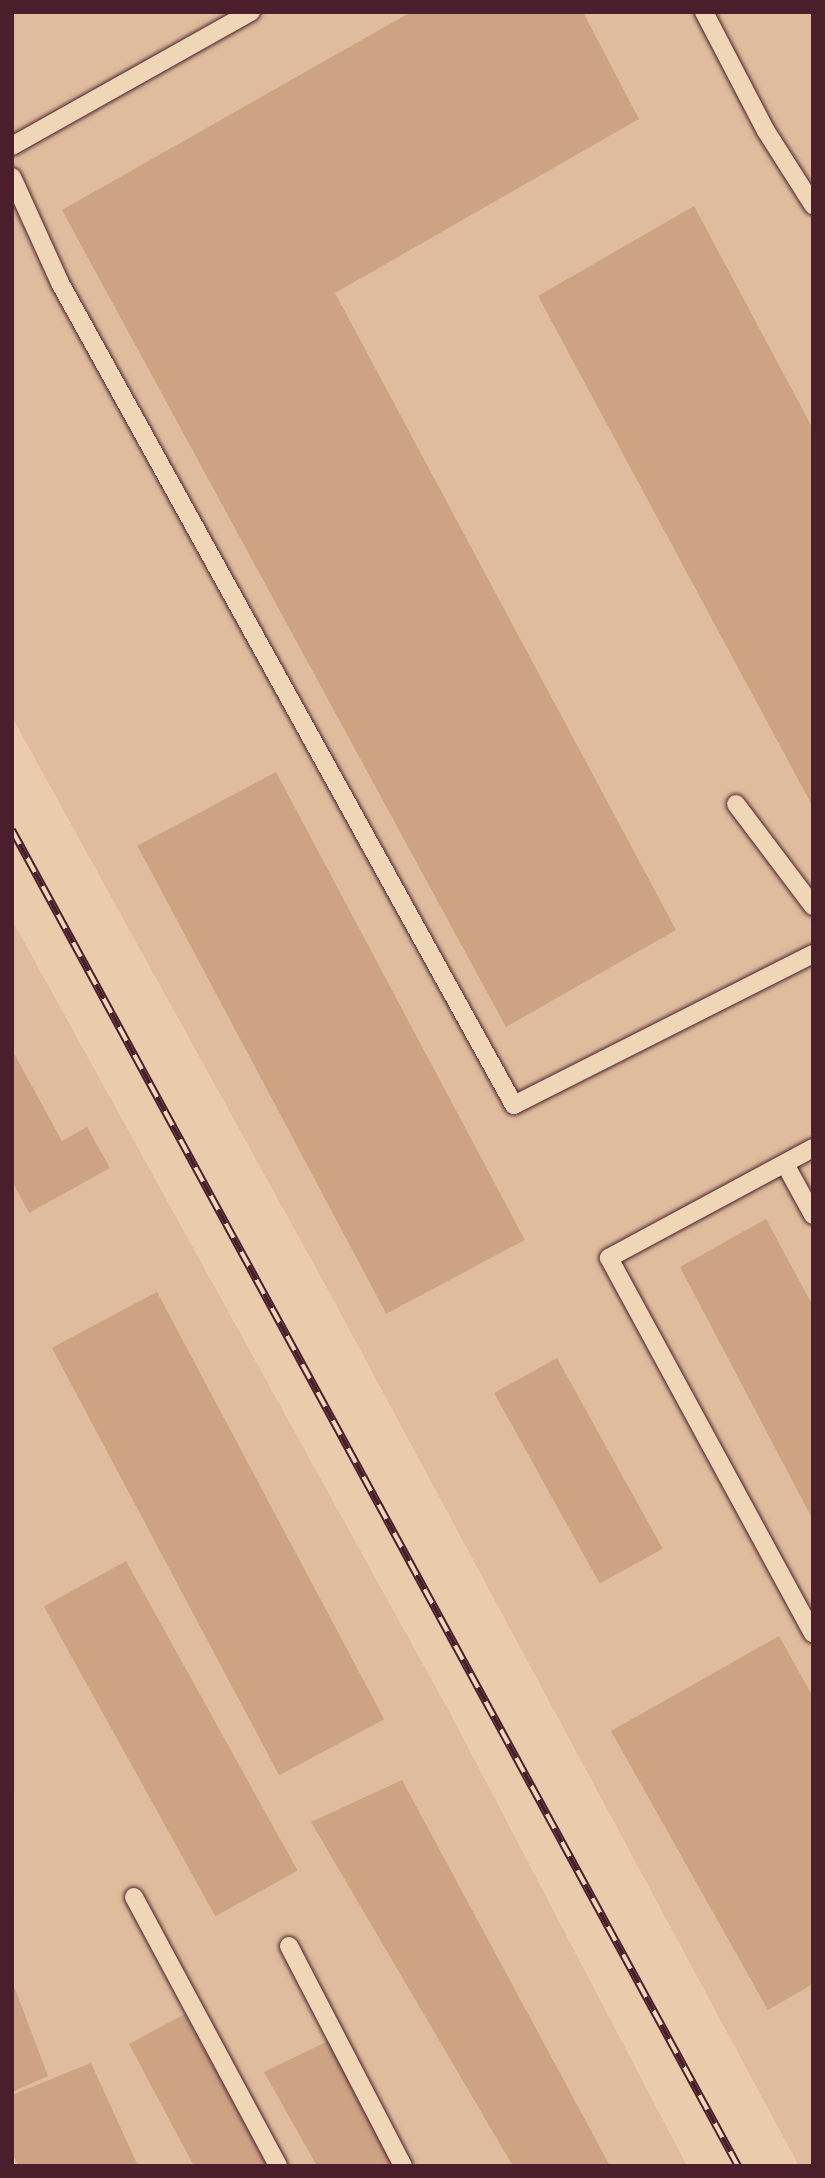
<!DOCTYPE html>
<html>
<head>
<meta charset="utf-8">
<style>
  body { margin:0 }
  #map { position:relative; width:825px; height:2178px; overflow:hidden; background:#eacbab; font-family:"Playpen Sans",sans-serif }
  div>[style] { position:absolute }
  [style*='--x'] { left:calc(var(--x)*1px); top:calc(var(--y)*1px); width:calc(var(--w)*1px); rotate:calc(var(--a)*1deg) }
  .built>* { inset:0; background:#dfbc9d }
  .building>* { inset:0; background:#cea384; transform-origin:0 0 }
  .roads { filter:drop-shadow(0 0 2px #4a1f2b) drop-shadow(0 0 2px #4a1f2b) }
  .lane>* { height:18px; margin:-9px; padding:0 9px; transform-origin:9px; border-radius:9px; background:#efd6b7 }
  .rail>* { height:8px; margin-top:-4px; transform-origin:0; background:repeating-linear-gradient(90deg,#efd6b7 0 16px,#4a1f2b 0 32px); box-sizing:border-box; border-block:2px solid #4a1f2b }
  span { translate:-50% -50%; white-space:nowrap; text-align:center; line-height:1.15; -webkit-text-stroke:6px #efd6b7; paint-order:stroke }
  .frame { position:absolute; inset:0; border:14px solid #4a1f2b; pointer-events:none }
</style>
</head>
<body>
<div id="map">
  <div class="built">
    <i style="clip-path:polygon(12px 12px,813px 12px,813px 2166px,799px 2166px,327px 1288px,12px 717px)"></i>
    <i style="clip-path:polygon(12px 920px,451px 1715px,687px 2166px,15px 2166px)"></i>
  </div>
  <div class="building">
    <i style="clip-path:polygon(411px 12px,583px 12px,639px 119px,335px 293px,676px 930px,506px 1027px,62px 210px)"></i>
    <i style="clip-path:polygon(694px 206px,813px 429px,813px 807px,538px 296px)"></i>
    <i style="left:276px;top:772px;width:530px;height:157px;rotate:62deg"></i>
    <i style="clip-path:polygon(12px 1050px,62px 1141px,87px 1127px,110px 1168px,29px 1213px,12px 1181px)"></i>
    <i style="clip-path:polygon(766px 1219px,813px 1306px,813px 1520px,680px 1267px)"></i>
    <i style="left:157px;top:1292px;width:484px;height:119px;rotate:62deg"></i>
    <i style="left:557px;top:1358px;width:218px;height:72px;rotate:61deg"></i>
    <i style="left:126px;top:1561px;width:354px;height:94px;rotate:61deg"></i>
    <i style="clip-path:polygon(779px 1636px,813px 1697px,813px 1984px,768px 2010px,611px 1731px)"></i>
    <i style="clip-path:polygon(402px 1780px,610px 2166px,513px 2166px,311px 1822px)"></i>
    <i style="clip-path:polygon(12px 1981px,48px 2076px,12px 2092px)"></i>
    <i style="clip-path:polygon(185px 2014px,267px 2166px,194px 2166px,129px 2044px)"></i>
    <i style="clip-path:polygon(330px 2040px,395px 2166px,317px 2166px,264px 2072px)"></i>
    <i style="clip-path:polygon(91px 2063px,138px 2166px,18px 2166px,12px 2152px,12px 2095px)"></i>
  </div>
  <div class="roads">
    <div class="lane">
      <i style="--x:704;--y:12;--w:134;--a:62.5"></i>
      <i style="--x:766;--y:131;--w:88;--a:57.6"></i>
      <i style="--x:12;--y:146;--w:274;--a:-29.3"></i>
      <i style="--x:12;--y:177;--w:116;--a:65.6"></i>
      <i style="--x:60;--y:283;--w:939;--a:61.09"></i>
      <i style="--x:514;--y:1105;--w:335;--a:-26.8"></i>
      <i style="--x:736;--y:804;--w:128;--a:53"></i>
      <i style="--x:813;--y:1148;--w:232;--a:151.7"></i>
      <i style="--x:609;--y:1258;--w:427;--a:61.5"></i>
      <i style="--x:785;--y:1164;--w:58;--a:61.2"></i>
      <i style="--x:134;--y:1897;--w:305;--a:61.8"></i>
      <i style="--x:289;--y:1946;--w:248;--a:62.6"></i>
    </div>
  </div>
  <div class="rail">
    <i style="--x:12;--y:830;--w:1521;--a:61.48"></i>
  </div>
  <div class="frame"></div>
</div>
</body>
</html>
